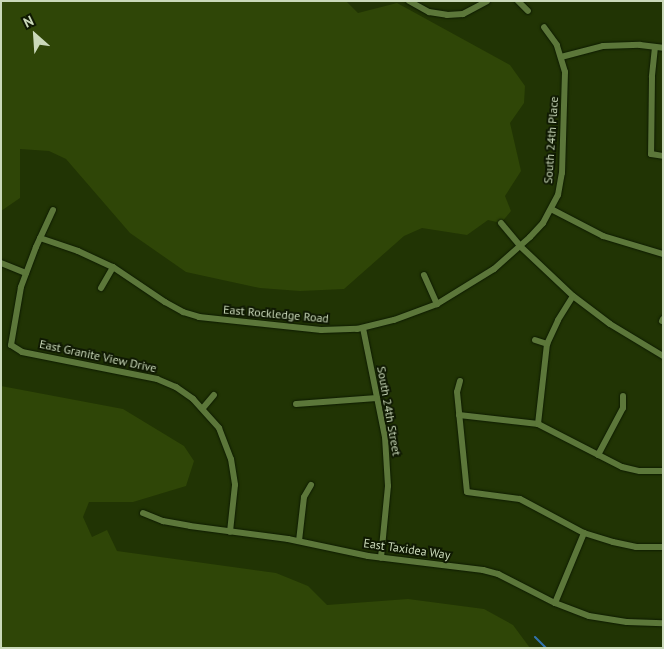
<!DOCTYPE html>
<html>
<head>
<meta charset="utf-8">
<style>
  body { margin:0 }
  #map { position:relative; width:664px; height:649px; overflow:hidden; background:#213404; font-family:"PT Sans",sans-serif }
  div>[style] { position:absolute }
  [style*='--x'] { left:calc(var(--x)*1px); top:calc(var(--y)*1px); width:calc(var(--w)*1px); rotate:calc(var(--a)*1deg) }
  .green>* { inset:0; background:#2f4607 }
  .stream>* { height:2px; margin:-1px; padding:0 1px; transform-origin:1px; border-radius:1px; background:#3274b0 }
  .roads { filter:drop-shadow(0 0 1px #0d1a00) drop-shadow(0 0 1px #0d1a00) }
  .minor>* { height:6px; margin:-3px; padding:0 3px; transform-origin:3px; border-radius:3px; background:#5c773a }
  span { translate:-50% -50%; white-space:nowrap; text-align:center; line-height:1.15; -webkit-text-stroke:4px #0f1902; paint-order:stroke }
  .street-label { font-size:12px; color:#cad9ba }
  .frame { position:absolute; inset:0; border:2px solid #cad9ba; pointer-events:none }
  .north { position:absolute; left:10px; top:10px; width:50px; height:50px; -webkit-text-stroke:4px #0f1902; paint-order:stroke; rotate:334deg; font-size:14px; font-weight:700; line-height:20px; text-align:center; color:#cad9ba }
  .north::after { content:''; display:block; margin:auto; width:18px; height:22px; background:#cad9ba; clip-path:polygon(50% 0,100% 100%,50% 72%,0 100%) }
</style>
</head>
<body>
<div id="map">
  <div class="green">
    <i style="clip-path:polygon(1px 1px,346px 1px,358px 13px,397px 3px,510px 65px,525px 86px,524px 103px,510px 123px,521px 171px,505px 196px,511px 211px,501px 223px,488px 220px,467px 235px,422px 228px,404px 236px,344px 289px,300px 291px,260px 288px,186px 272px,130px 233px,66px 159px,49px 151px,20px 149px,20px 198px,1px 211px)"></i>
    <i style="clip-path:polygon(1px 386px,123px 409px,184px 446px,194px 461px,186px 486px,133px 502px,89px 502px,83px 517px,92px 537px,107px 530px,117px 551px,276px 573px,308px 586px,327px 605px,408px 599px,484px 609px,513px 625px,530px 648px,1px 648px)"></i>
  </div>
  <div class="stream">
    <i style="--x:535;--y:637;--w:16;--a:45"></i>
  </div>
  <div class="roads">
    <div class="minor">
      <i style="--x:409;--y:1;--w:23;--a:29"></i>
      <i style="--x:429;--y:12;--w:18;--a:9"></i>
      <i style="--x:447;--y:15;--w:16;--a:-4"></i>
      <i style="--x:463;--y:14;--w:27;--a:-28"></i>
      <i style="--x:518;--y:1;--w:14;--a:45"></i>
      <i style="--x:655;--y:47;--w:30;--a:96"></i>
      <i style="--x:652;--y:77;--w:77;--a:90.7"></i>
      <i style="--x:651;--y:154;--w:12;--a:9"></i>
      <i style="--x:561;--y:57;--w:43;--a:-14.7"></i>
      <i style="--x:603;--y:46;--w:37;--a:-2"></i>
      <i style="--x:640;--y:45;--w:23;--a:7"></i>
      <i style="--x:551;--y:209;--w:59;--a:27.4"></i>
      <i style="--x:603;--y:236;--w:63;--a:16.7"></i>
      <i style="--x:53;--y:210;--w:41;--a:114.7"></i>
      <i style="--x:36;--y:247;--w:43;--a:110.6"></i>
      <i style="--x:21;--y:287;--w:59;--a:99.8"></i>
      <i style="--x:11;--y:345;--w:13;--a:32"></i>
      <i style="--x:22;--y:352;--w:138;--a:11.3"></i>
      <i style="--x:157;--y:379;--w:21;--a:23"></i>
      <i style="--x:176;--y:387;--w:21;--a:35"></i>
      <i style="--x:193;--y:399;--w:39;--a:48"></i>
      <i style="--x:219;--y:428;--w:33;--a:69"></i>
      <i style="--x:231;--y:459;--w:26;--a:81"></i>
      <i style="--x:235;--y:485;--w:47;--a:96.1"></i>
      <i style="--x:501;--y:223;--w:30;--a:50"></i>
      <i style="--x:520;--y:246;--w:73;--a:43.3"></i>
      <i style="--x:573;--y:296;--w:46;--a:37.1"></i>
      <i style="--x:610;--y:324;--w:62;--a:31.1"></i>
      <i style="--x:40;--y:238;--w:40;--a:18.9"></i>
      <i style="--x:78;--y:251;--w:38;--a:25"></i>
      <i style="--x:113;--y:267;--w:63;--a:33.9"></i>
      <i style="--x:165;--y:302;--w:21;--a:29"></i>
      <i style="--x:183;--y:312;--w:17;--a:17"></i>
      <i style="--x:199;--y:317;--w:123;--a:6.1"></i>
      <i style="--x:321;--y:330;--w:36;--a:-2"></i>
      <i style="--x:357;--y:329;--w:38;--a:-14"></i>
      <i style="--x:394;--y:320;--w:46;--a:-20.4"></i>
      <i style="--x:437;--y:304;--w:67;--a:-31.6"></i>
      <i style="--x:494;--y:269;--w:48;--a:-41.6"></i>
      <i style="--x:530;--y:237;--w:19;--a:-47"></i>
      <i style="--x:543;--y:223;--w:32;--a:-62"></i>
      <i style="--x:558;--y:195;--w:22;--a:-80"></i>
      <i style="--x:562;--y:173;--w:101;--a:-88.3"></i>
      <i style="--x:565;--y:72;--w:28;--a:-107"></i>
      <i style="--x:557;--y:45;--w:22;--a:-126"></i>
      <i style="--x:1;--y:263;--w:27;--a:22"></i>
      <i style="--x:424;--y:275;--w:32;--a:66"></i>
      <i style="--x:101;--y:288;--w:24;--a:-60"></i>
      <i style="--x:662;--y:321;--w:2;--a:-63"></i>
      <i style="--x:363;--y:328;--w:111;--a:78.6"></i>
      <i style="--x:385;--y:437;--w:49;--a:86.5"></i>
      <i style="--x:388;--y:486;--w:72;--a:95.6"></i>
      <i style="--x:535;--y:340;--w:13;--a:18"></i>
      <i style="--x:460;--y:381;--w:11;--a:105"></i>
      <i style="--x:457;--y:392;--w:100;--a:84.3"></i>
      <i style="--x:467;--y:492;--w:53;--a:7.5"></i>
      <i style="--x:520;--y:499;--w:72;--a:28"></i>
      <i style="--x:584;--y:533;--w:30;--a:17"></i>
      <i style="--x:613;--y:542;--w:24;--a:12"></i>
      <i style="--x:636;--y:547;--w:27;--a:0"></i>
      <i style="--x:296;--y:404;--w:81;--a:-4.2"></i>
      <i style="--x:203;--y:408;--w:17;--a:-50"></i>
      <i style="--x:459;--y:415;--w:80;--a:6.5"></i>
      <i style="--x:538;--y:424;--w:94;--a:27.1"></i>
      <i style="--x:622;--y:467;--w:18;--a:13"></i>
      <i style="--x:640;--y:471;--w:23;--a:0"></i>
      <i style="--x:538;--y:424;--w:81;--a:-83.6"></i>
      <i style="--x:547;--y:344;--w:26;--a:-65"></i>
      <i style="--x:558;--y:320;--w:28;--a:-58"></i>
      <i style="--x:598;--y:455;--w:53;--a:-62"></i>
      <i style="--x:623;--y:408;--w:12;--a:-90"></i>
      <i style="--x:143;--y:513;--w:22;--a:22"></i>
      <i style="--x:163;--y:521;--w:27;--a:10"></i>
      <i style="--x:190;--y:526;--w:99;--a:7.6"></i>
      <i style="--x:288;--y:539;--w:82;--a:12"></i>
      <i style="--x:368;--y:556;--w:116;--a:6.9"></i>
      <i style="--x:483;--y:570;--w:16;--a:15"></i>
      <i style="--x:498;--y:574;--w:64;--a:27"></i>
      <i style="--x:555;--y:603;--w:36;--a:21"></i>
      <i style="--x:589;--y:616;--w:38;--a:9"></i>
      <i style="--x:627;--y:622;--w:36;--a:2"></i>
      <i style="--x:299;--y:541;--w:44;--a:-83.5"></i>
      <i style="--x:304;--y:497;--w:14;--a:-60"></i>
      <i style="--x:555;--y:603;--w:76;--a:-67.5"></i>
    </div>
  </div>
  <div class="street-label">
    <span style="left:551px;top:140px;rotate:-86deg">South 24th Place</span>
    <span style="left:276px;top:314px;rotate:5deg">East Rockledge Road</span>
    <span style="left:98px;top:356px;rotate:12deg">East Granite View Drive</span>
    <span style="left:389px;top:411px;rotate:80deg">South 24th Street</span>
    <span style="left:407px;top:549px;rotate:8deg">East Taxidea Way</span>
  </div>
  <div class="frame"></div>
  <div class="north">N</div>
</div>
</body>
</html>
